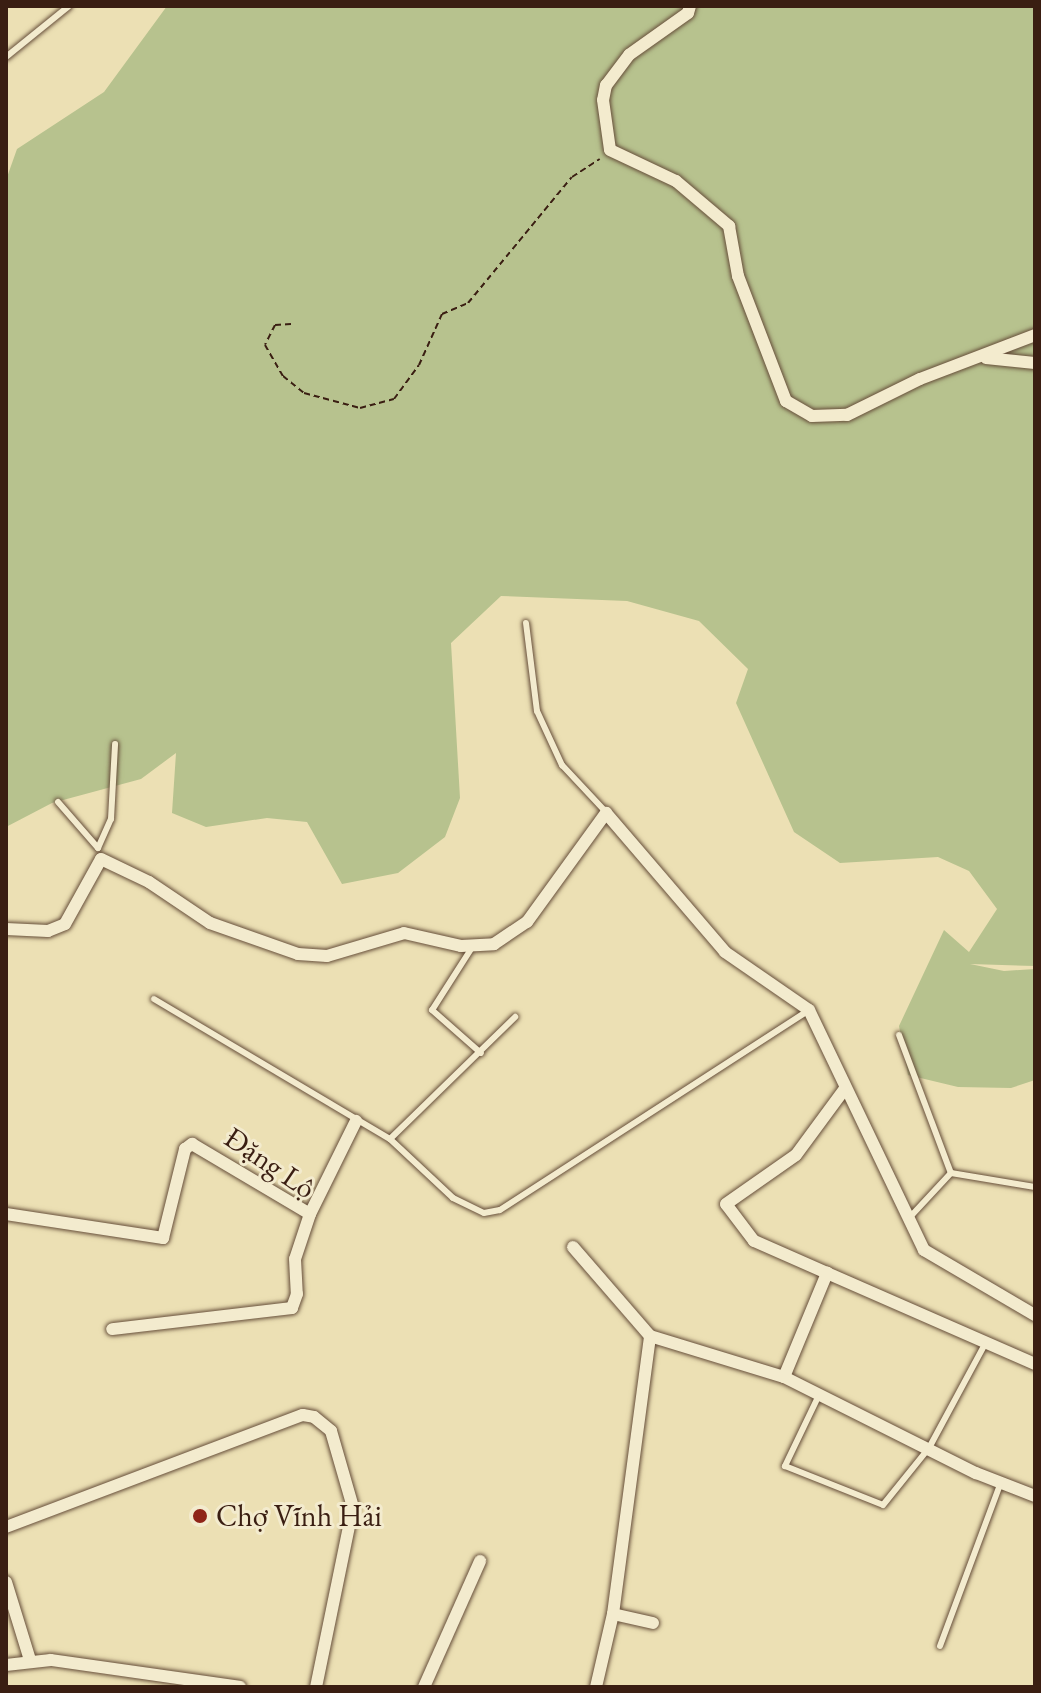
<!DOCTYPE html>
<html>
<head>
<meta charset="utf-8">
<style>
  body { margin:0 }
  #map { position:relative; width:1041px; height:1693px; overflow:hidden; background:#ece0b4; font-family:"EB Garamond",serif }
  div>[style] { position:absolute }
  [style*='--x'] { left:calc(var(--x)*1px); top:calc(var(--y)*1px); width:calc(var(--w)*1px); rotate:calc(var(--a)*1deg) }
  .green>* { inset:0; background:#b7c28e }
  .path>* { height:2px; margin-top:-1px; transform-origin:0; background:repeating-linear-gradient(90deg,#3a1e12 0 6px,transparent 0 10px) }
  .roads { filter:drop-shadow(0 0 2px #664e3a) drop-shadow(0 0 2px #664e3a) }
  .lane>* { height:6px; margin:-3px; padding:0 3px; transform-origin:3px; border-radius:3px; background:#f3ebce }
  .street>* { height:12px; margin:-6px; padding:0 6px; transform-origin:6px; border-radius:6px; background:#f3ebce }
  .dots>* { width:22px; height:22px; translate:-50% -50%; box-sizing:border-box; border:4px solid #f3ebce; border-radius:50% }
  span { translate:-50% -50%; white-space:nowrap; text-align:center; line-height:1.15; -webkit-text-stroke:6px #f3ebce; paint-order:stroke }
  .street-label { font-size:30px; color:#3a1e12 }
  .poi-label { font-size:30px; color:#3a1e12 }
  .left { translate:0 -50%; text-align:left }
  .frame { position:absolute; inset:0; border:8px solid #3a1e12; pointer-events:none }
</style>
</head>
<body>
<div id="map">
  <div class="green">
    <i style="clip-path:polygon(167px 6px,1035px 6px,1035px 966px,970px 964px,1004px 971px,1035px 969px,1035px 1080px,1011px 1088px,958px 1087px,908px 1075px,899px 1026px,944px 930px,969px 952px,997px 909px,969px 871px,938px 857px,840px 863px,794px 832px,736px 703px,748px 669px,699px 621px,627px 601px,501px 596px,451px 643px,460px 798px,445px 837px,398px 873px,342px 884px,307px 822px,267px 818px,206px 827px,172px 813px,176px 753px,141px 779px,52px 803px,6px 827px,6px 180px,17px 149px,104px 92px)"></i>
  </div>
  <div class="path">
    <i style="--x:291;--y:324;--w:16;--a:176"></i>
    <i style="--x:275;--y:325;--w:22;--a:117"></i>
    <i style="--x:265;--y:345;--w:36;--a:60"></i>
    <i style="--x:283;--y:376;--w:27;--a:39"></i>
    <i style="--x:304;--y:393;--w:58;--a:15"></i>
    <i style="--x:360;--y:408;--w:35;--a:-15"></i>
    <i style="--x:394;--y:399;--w:42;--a:-53.7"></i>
    <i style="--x:419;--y:365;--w:56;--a:-65.7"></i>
    <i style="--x:442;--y:314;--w:28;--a:-23"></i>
    <i style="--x:468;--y:303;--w:163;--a:-50.5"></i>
    <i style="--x:572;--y:177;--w:33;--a:-33"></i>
  </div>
  <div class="roads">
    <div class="lane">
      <i style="--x:6;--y:57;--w:81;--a:-39"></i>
      <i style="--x:526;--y:623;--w:89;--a:82.9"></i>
      <i style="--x:537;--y:711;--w:60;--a:65.2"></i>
      <i style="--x:562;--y:765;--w:64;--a:46.9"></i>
      <i style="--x:58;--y:802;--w:61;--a:49"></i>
      <i style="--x:98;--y:848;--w:32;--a:-66"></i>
      <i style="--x:111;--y:819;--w:75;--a:-86.9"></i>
      <i style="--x:473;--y:946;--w:76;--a:122.6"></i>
      <i style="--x:432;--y:1010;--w:65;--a:41.3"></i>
      <i style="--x:154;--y:999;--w:274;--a:30.7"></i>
      <i style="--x:390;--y:1139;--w:86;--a:43.1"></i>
      <i style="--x:453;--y:1198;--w:34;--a:26"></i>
      <i style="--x:484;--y:1213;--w:16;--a:-11"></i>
      <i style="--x:500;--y:1210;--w:368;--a:-32.9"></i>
      <i style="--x:899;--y:1035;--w:147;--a:69.4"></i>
      <i style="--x:951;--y:1173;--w:85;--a:9.5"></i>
      <i style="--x:390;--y:1139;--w:175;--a:-44.3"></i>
      <i style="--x:911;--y:1216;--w:59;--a:-47.1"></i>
      <i style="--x:819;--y:1395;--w:79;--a:115.6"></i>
      <i style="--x:785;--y:1466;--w:105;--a:21.7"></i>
      <i style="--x:883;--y:1505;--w:73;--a:-51.1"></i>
      <i style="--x:929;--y:1448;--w:120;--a:-61.7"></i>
      <i style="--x:940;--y:1646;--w:175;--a:-69.6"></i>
    </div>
    <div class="street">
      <i style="--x:690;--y:6;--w:7;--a:106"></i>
      <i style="--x:688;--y:13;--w:72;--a:144.6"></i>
      <i style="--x:629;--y:55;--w:38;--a:127"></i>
      <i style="--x:606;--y:85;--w:15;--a:101"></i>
      <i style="--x:603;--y:100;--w:50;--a:82"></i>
      <i style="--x:610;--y:150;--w:73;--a:25.2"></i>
      <i style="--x:676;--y:181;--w:70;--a:40.3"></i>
      <i style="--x:729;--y:226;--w:51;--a:79.8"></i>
      <i style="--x:738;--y:276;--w:134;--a:69"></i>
      <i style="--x:786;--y:401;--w:30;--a:30"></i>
      <i style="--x:812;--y:416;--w:35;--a:-2"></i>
      <i style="--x:847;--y:415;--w:81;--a:-26.3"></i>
      <i style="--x:920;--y:379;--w:123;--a:-20.9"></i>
      <i style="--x:986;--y:358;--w:49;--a:5.8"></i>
      <i style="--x:6;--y:929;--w:42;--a:2.7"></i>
      <i style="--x:48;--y:931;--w:18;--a:-22"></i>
      <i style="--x:65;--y:924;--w:74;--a:-61"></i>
      <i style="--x:101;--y:859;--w:53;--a:25.6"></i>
      <i style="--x:149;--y:882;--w:73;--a:33.9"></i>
      <i style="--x:210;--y:923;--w:93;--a:19.4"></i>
      <i style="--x:298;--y:954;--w:29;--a:4"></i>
      <i style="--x:327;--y:956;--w:80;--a:-16.6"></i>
      <i style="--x:404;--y:933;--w:58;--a:12.8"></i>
      <i style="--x:461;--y:946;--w:33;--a:-3"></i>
      <i style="--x:494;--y:944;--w:40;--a:-34"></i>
      <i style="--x:527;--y:922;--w:135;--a:-54.1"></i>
      <i style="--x:606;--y:813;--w:183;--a:49.4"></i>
      <i style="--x:725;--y:952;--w:102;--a:34.6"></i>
      <i style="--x:809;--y:1010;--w:266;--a:64.4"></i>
      <i style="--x:924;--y:1250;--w:129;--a:30.4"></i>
      <i style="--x:6;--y:1214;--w:159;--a:8.7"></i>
      <i style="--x:163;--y:1238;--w:92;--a:-76.1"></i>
      <i style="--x:185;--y:1149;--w:9;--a:-36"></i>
      <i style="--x:192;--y:1144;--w:137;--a:30.7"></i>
      <i style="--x:310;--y:1214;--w:47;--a:108.4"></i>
      <i style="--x:295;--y:1259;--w:35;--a:87"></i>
      <i style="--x:297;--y:1294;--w:15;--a:110"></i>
      <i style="--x:292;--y:1308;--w:181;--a:173.3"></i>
      <i style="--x:310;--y:1214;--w:104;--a:-63.7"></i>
      <i style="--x:573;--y:1247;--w:118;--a:49.1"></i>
      <i style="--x:827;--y:1273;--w:80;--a:-156.3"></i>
      <i style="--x:754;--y:1241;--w:46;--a:-127.1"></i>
      <i style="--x:726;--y:1204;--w:85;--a:-35"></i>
      <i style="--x:796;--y:1155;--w:81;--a:-53.6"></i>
      <i style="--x:784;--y:1377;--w:215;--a:26.6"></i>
      <i style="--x:976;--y:1473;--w:63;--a:21.3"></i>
      <i style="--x:6;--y:1527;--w:317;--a:-20.7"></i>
      <i style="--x:303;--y:1415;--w:11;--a:10"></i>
      <i style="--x:314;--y:1417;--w:22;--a:39"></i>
      <i style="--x:331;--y:1431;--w:79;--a:73.9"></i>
      <i style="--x:353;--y:1507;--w:184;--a:101.6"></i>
      <i style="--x:6;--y:1582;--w:82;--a:72.9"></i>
      <i style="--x:613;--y:1614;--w:41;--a:12.7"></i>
      <i style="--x:6;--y:1665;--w:45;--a:-6.3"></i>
      <i style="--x:51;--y:1660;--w:191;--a:8.1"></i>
      <i style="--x:424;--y:1687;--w:138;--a:-66"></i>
      <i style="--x:596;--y:1687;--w:75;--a:-76.9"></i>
      <i style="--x:613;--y:1614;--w:280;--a:-82.4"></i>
      <i style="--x:650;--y:1336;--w:140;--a:17"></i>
      <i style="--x:784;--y:1377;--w:113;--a:-67.5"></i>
      <i style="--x:827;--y:1273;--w:227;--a:23.6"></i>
    </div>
  </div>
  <div class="dots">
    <i style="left:200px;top:1516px;background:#8f2418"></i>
  </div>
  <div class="street-label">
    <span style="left:270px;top:1163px;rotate:34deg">Đặng Lộ</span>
  </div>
  <div class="poi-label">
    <span class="left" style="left:216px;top:1516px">Chợ Vĩnh Hải</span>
  </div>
  <div class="frame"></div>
</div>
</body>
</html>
